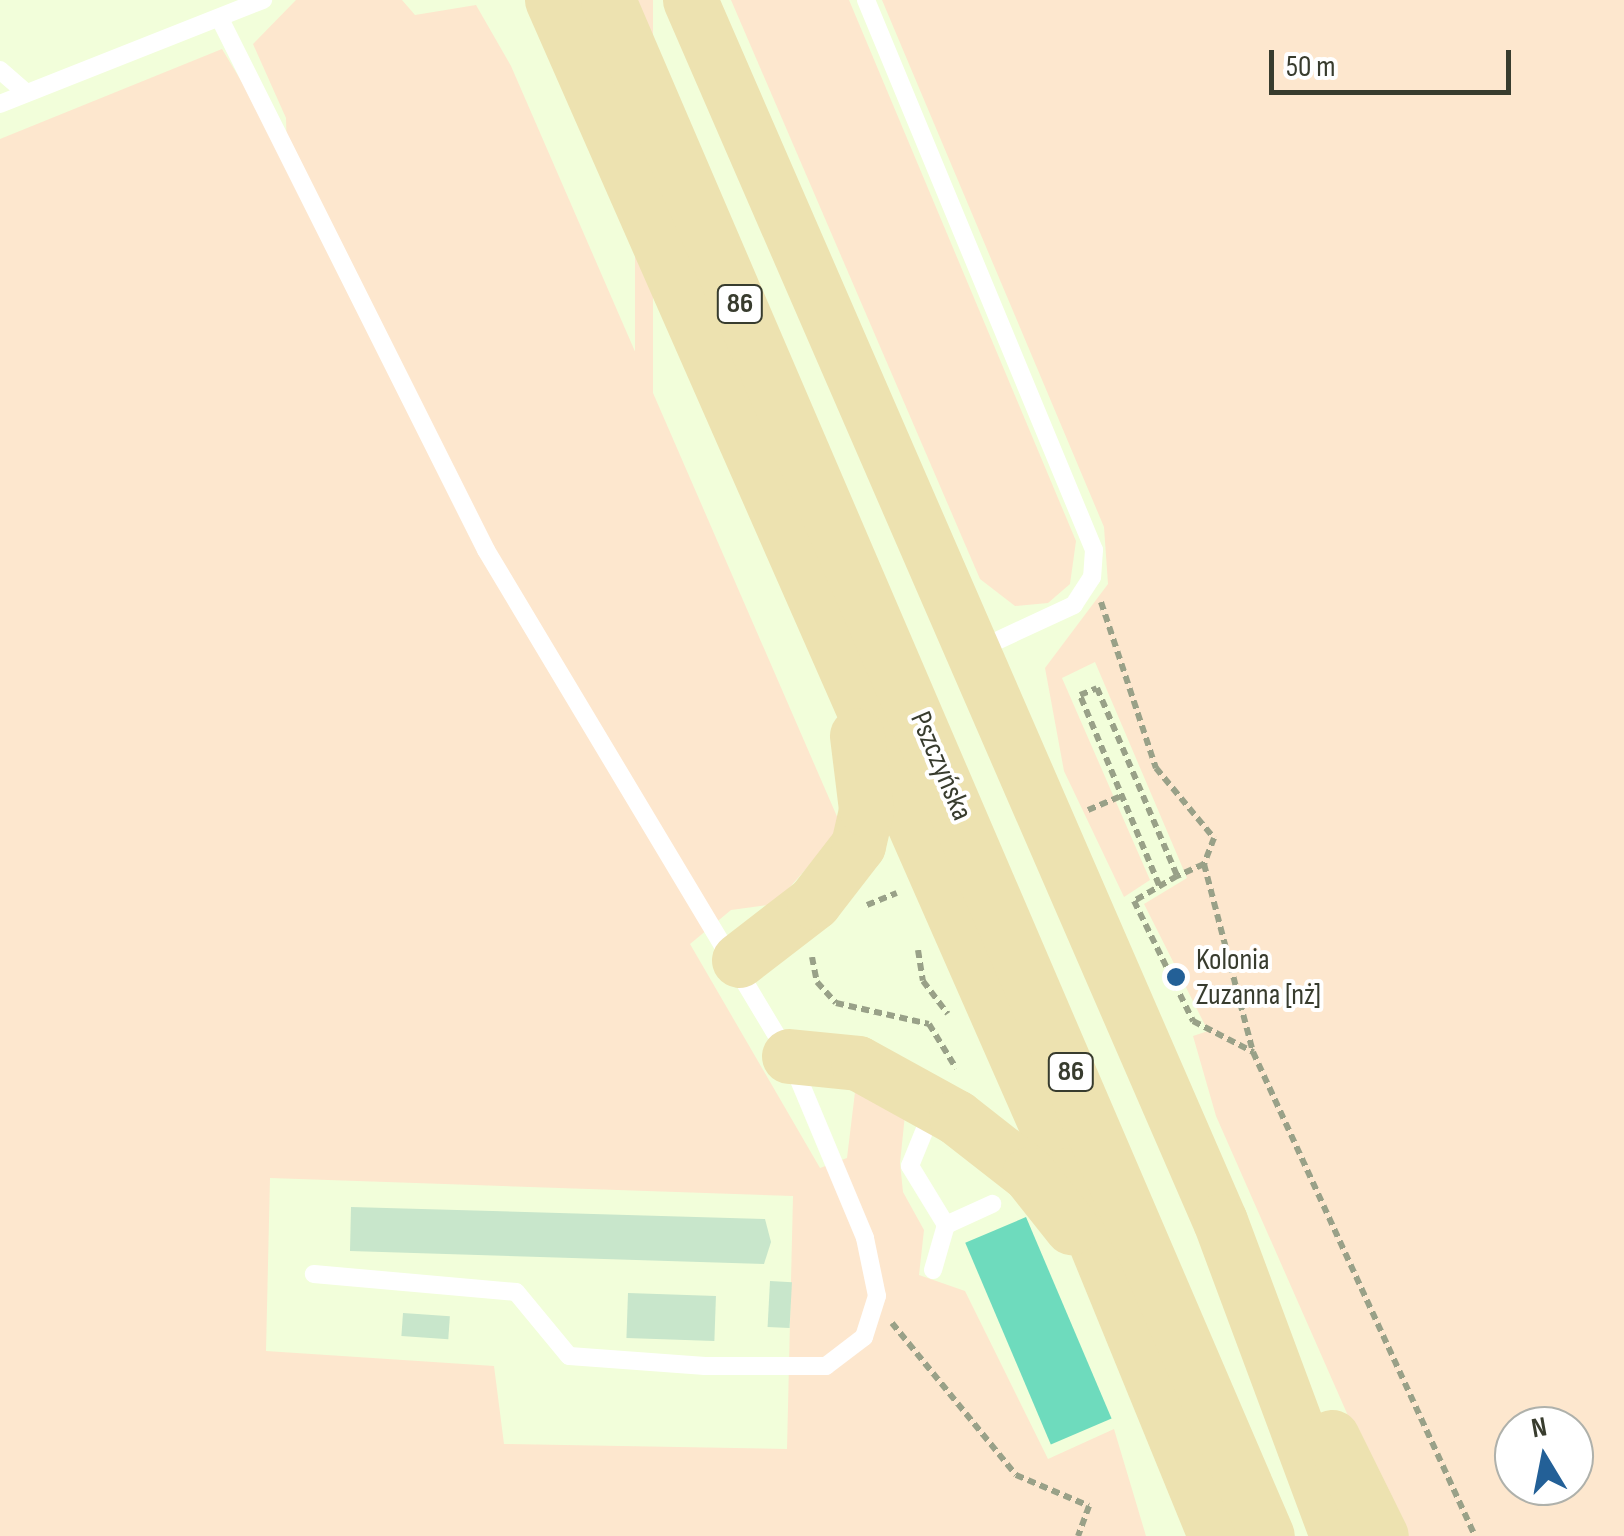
<!DOCTYPE html>
<html>
<head>
<meta charset="utf-8">
<style>
  body { margin:0 }
  #map { position:relative; width:1624px; height:1536px; overflow:hidden; background:#f2feda; font-family:"Sofia Sans Condensed",sans-serif }
  div>[style] { position:absolute }
  [style*='--x'] { left:calc(var(--x)*1px); top:calc(var(--y)*1px); width:calc(var(--w)*1px); rotate:calc(var(--a)*1deg) }
  .green>* { inset:0; background:#fde7ce; transform-origin:0 0 }
  .water>* { inset:0; background:#6edbbd; transform-origin:0 0 }
  .building>* { inset:0; background:#c8e6cb; transform-origin:0 0 }
  .path>* { height:6px; margin-top:-3px; transform-origin:0; background:repeating-linear-gradient(90deg,#99a188 0 8px,transparent 0 13px) }
  .service>* { height:18px; margin:-9px; padding:0 9px; transform-origin:9px; border-radius:9px; background:#fff }
  .primary>* { height:55px; margin:-27.5px; padding:0 27.5px; transform-origin:27.5px; border-radius:27.5px; background:#ede2b0 }
  .dots>* { width:28px; height:28px; translate:-50% -50%; box-sizing:border-box; border:5px solid #fff; border-radius:50% }
  span { translate:-50% -50%; white-space:nowrap; text-align:center; line-height:1.15; -webkit-text-stroke:8px #fff; paint-order:stroke }
  .shield-label span { padding:2px 8px; background:#fff; border:2px solid; border-radius:8px; -webkit-text-stroke-width:0 }
  .shield-label { font-size:28px; color:#383c2e; font-weight:700 }
  .street-label { font-size:30px; color:#383c2e }
  .poi-label { font-size:30px; color:#383c2e }
  .left { translate:0 -50%; text-align:left }
  .north { position:absolute; left:1494px; top:1406px; width:100px; height:100px; box-sizing:border-box; background:#fff; border:2px solid #afb1ab; border-radius:50%; rotate:350deg; font-size:28px; font-weight:700; line-height:40px; text-align:center; color:#383c2e }
  .north::after { content:''; display:block; margin:auto; width:35px; height:45px; background:#236097; clip-path:polygon(50% 0,100% 100%,50% 72%,0 100%) }
  .scale { position:absolute; left:1269px; top:50px; width:242px; height:45px; box-sizing:border-box; border:5px solid #383c2e; border-top:0; padding-left:12px; font-size:30px; line-height:35px; white-space:nowrap; color:#383c2e; -webkit-text-stroke:8px #fff; paint-order:stroke }
</style>
</head>
<body>
<div id="map">
  <div class="green">
    <i style="clip-path:polygon(evenodd,296px 0,402px 0,415px 15px,476px 5px,511px 66px,842px 828px,775px 904px,731px 910px,690px 944px,820px 1168px,847px 1158px,855px 1092px,906px 1105px,900px 1163px,903px 1192px,924px 1230px,919px 1275px,965px 1291px,1048px 1459px,1114px 1429px,1146px 1536px,0 1536px,0 139px,222px 49px,287px 157px,286px 118px,253px 44px,296px 0,270px 1178px,793px 1196px,787px 1449px,504px 1444px,494px 1366px,266px 1351px,270px 1178px)"></i>
    <i style="left:635px;top:0;width:18px;height:878px"></i>
    <i style="clip-path:polygon(731px 0,849px 0,1076px 541px,1070px 584px,1048px 603px,1015px 606px,980px 579px)"></i>
    <i style="clip-path:polygon(evenodd,882px 0,1624px 0,1624px 1536px,1401px 1536px,1216px 1116px,1193px 1036px,1208px 1031px,1144px 904px,1187px 878px,1095px 662px,1062px 678px,1150px 880px,1124px 897px,1064px 771px,1045px 668px,1108px 584px,1104px 527px,882px 0,1514px 1426px,1574px 1426px,1574px 1486px,1514px 1486px,1514px 1426px)"></i>
  </div>
  <div class="water">
    <i style="left:1026px;top:1217px;width:219px;height:66px;rotate:67deg"></i>
  </div>
  <div class="building">
    <i style="clip-path:polygon(351px 1207px,765px 1219px,771px 1242px,764px 1264px,350px 1251px)"></i>
    <i style="left:770px;top:1281px;width:22px;height:46px;rotate:3deg"></i>
    <i style="left:628px;top:1293px;width:88px;height:45px;rotate:2deg"></i>
    <i style="left:403px;top:1313px;width:47px;height:23px;rotate:4deg"></i>
  </div>
  <div class="path">
    <i style="--x:1101;--y:602;--w:175;--a:71.7"></i>
    <i style="--x:1156;--y:768;--w:91;--a:50.4"></i>
    <i style="--x:1214;--y:838;--w:28;--a:111"></i>
    <i style="--x:1204;--y:864;--w:30;--a:156"></i>
    <i style="--x:1088;--y:810;--w:38;--a:-23"></i>
    <i style="--x:1204;--y:864;--w:194;--a:75.4"></i>
    <i style="--x:1159;--y:885;--w:206;--a:-112.6"></i>
    <i style="--x:1080;--y:695;--w:18;--a:-22"></i>
    <i style="--x:1097;--y:688;--w:204;--a:66.9"></i>
    <i style="--x:1177;--y:876;--w:50;--a:149.8"></i>
    <i style="--x:1134;--y:901;--w:134;--a:63.8"></i>
    <i style="--x:1193;--y:1021;--w:68;--a:27.3"></i>
    <i style="--x:1253;--y:1052;--w:532;--a:65.36"></i>
    <i style="--x:867;--y:905;--w:32;--a:-22"></i>
    <i style="--x:918;--y:950;--w:31;--a:81"></i>
    <i style="--x:923;--y:981;--w:41;--a:52.9"></i>
    <i style="--x:812;--y:957;--w:25;--a:79"></i>
    <i style="--x:817;--y:982;--w:28;--a:48"></i>
    <i style="--x:836;--y:1003;--w:95;--a:12.7"></i>
    <i style="--x:929;--y:1024;--w:52;--a:58.5"></i>
    <i style="--x:892;--y:1323;--w:196;--a:50.8"></i>
    <i style="--x:1016;--y:1475;--w:79;--a:23"></i>
    <i style="--x:1089;--y:1506;--w:32;--a:110"></i>
  </div>
  <div class="service">
    <i style="--x:866;--y:0;--w:595;--a:67.48"></i>
    <i style="--x:1094;--y:550;--w:27;--a:94"></i>
    <i style="--x:1092;--y:577;--w:33;--a:123"></i>
    <i style="--x:1074;--y:605;--w:107;--a:155.1"></i>
    <i style="--x:220;--y:19;--w:594;--a:63.39"></i>
    <i style="--x:486;--y:550;--w:590;--a:59.09"></i>
    <i style="--x:789;--y:1056;--w:197;--a:67.3"></i>
    <i style="--x:865;--y:1238;--w:59;--a:78.3"></i>
    <i style="--x:877;--y:1296;--w:43;--a:107.6"></i>
    <i style="--x:864;--y:1337;--w:48;--a:142.7"></i>
    <i style="--x:826;--y:1366;--w:121;--a:180"></i>
    <i style="--x:705;--y:1366;--w:136;--a:-175.8"></i>
    <i style="--x:569;--y:1356;--w:83;--a:-129.6"></i>
    <i style="--x:516;--y:1292;--w:203;--a:-174.9"></i>
    <i style="--x:0;--y:70;--w:35;--a:41"></i>
    <i style="--x:0;--y:104;--w:283;--a:-21.6"></i>
    <i style="--x:932;--y:1112;--w:58;--a:112.2"></i>
    <i style="--x:910;--y:1166;--w:69;--a:58.6"></i>
    <i style="--x:933;--y:1270;--w:47;--a:-73.9"></i>
    <i style="--x:946;--y:1225;--w:51;--a:-24.5"></i>
  </div>
  <div class="primary">
    <i style="--x:552;--y:0;--w:1283;--a:66.29"></i>
    <i style="--x:1068;--y:1175;--w:390;--a:67.8"></i>
    <i style="--x:608;--y:0;--w:1671;--a:66.78"></i>
    <i style="--x:690;--y:0;--w:1331;--a:66.54"></i>
    <i style="--x:1220;--y:1221;--w:336;--a:69.6"></i>
    <i style="--x:739;--y:960;--w:95;--a:-37.7"></i>
    <i style="--x:814;--y:902;--w:72;--a:-52.3"></i>
    <i style="--x:858;--y:845;--w:37;--a:-77"></i>
    <i style="--x:866;--y:809;--w:74;--a:-97"></i>
    <i style="--x:789;--y:1056;--w:69;--a:5.8"></i>
    <i style="--x:858;--y:1063;--w:112;--a:28.9"></i>
    <i style="--x:956;--y:1117;--w:93;--a:38"></i>
    <i style="--x:1029;--y:1174;--w:68;--a:51.6"></i>
    <i style="--x:1332;--y:1437;--w:110;--a:63.7"></i>
  </div>
  <div class="dots">
    <i style="left:1176px;top:977px;background:#236097"></i>
  </div>
  <div class="shield-label">
    <span style="left:740px;top:304px">86</span>
    <span style="left:1071px;top:1072px">86</span>
  </div>
  <div class="street-label">
    <span style="left:941px;top:766px;rotate:67deg">Pszczyńska</span>
  </div>
  <div class="poi-label">
    <span class="left" style="left:1196px;top:977px">Kolonia<br>Zuzanna [nż]</span>
  </div>
  <div class="north">N</div>
  <div class="scale">50 m</div>
</div>
</body>
</html>
